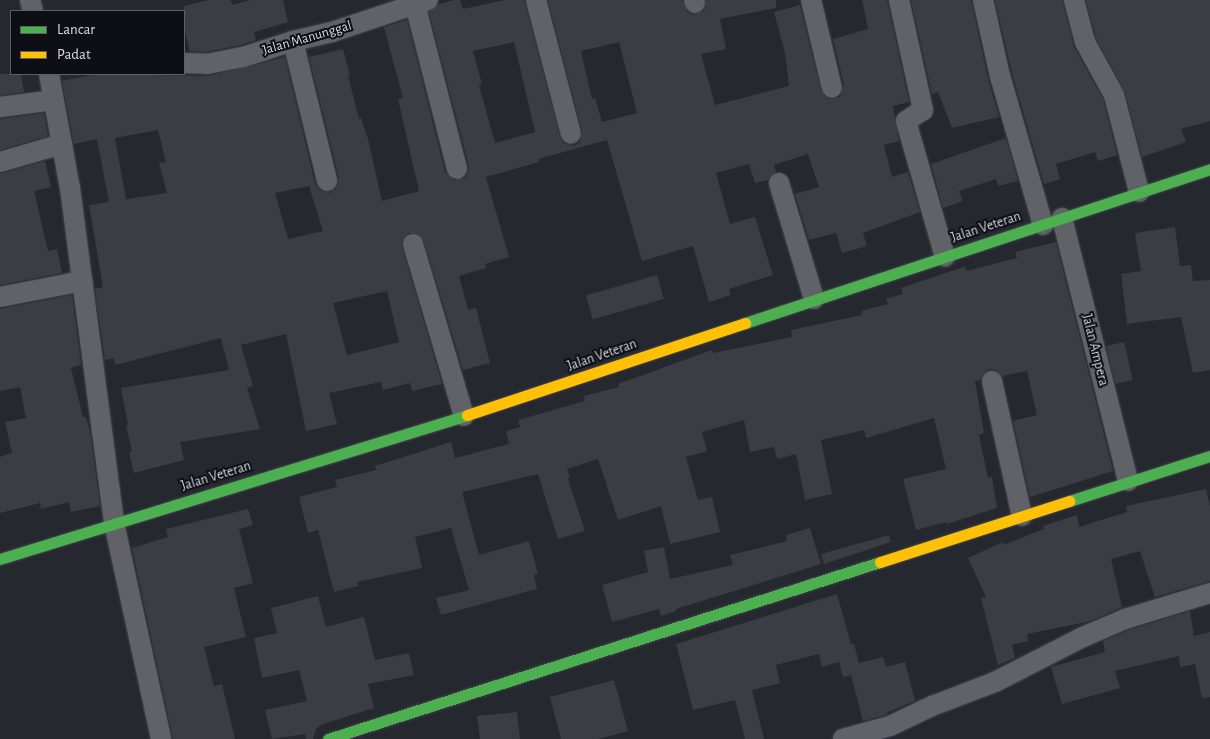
<!DOCTYPE html>
<html>
<head>
<meta charset="utf-8">
<style>
  body { margin:0 }
  #map { position:relative; width:1210px; height:739px; overflow:hidden; background:#262830; font-family:"Alegreya Sans",sans-serif }
  div>[style] { position:absolute }
  [style*='--x'] { left:calc(var(--x)*1px); top:calc(var(--y)*1px); width:calc(var(--w)*1px); rotate:calc(var(--a)*1deg) }
  .building>* { inset:0; background:#3b3d44; transform-origin:0 0 }
  .roads { filter:drop-shadow(0 0 1px #44454d) drop-shadow(0 0 1px #44454d) }
  .street>* { height:20px; margin:-10px; padding:0 10px; transform-origin:10px; border-radius:10px; background:#606268 }
  .fast>* { height:11px; margin:-5.5px; padding:0 5.5px; transform-origin:5.5px; border-radius:5.5px; background:#4caf50 }
  .slow>* { height:11px; margin:-5.5px; padding:0 5.5px; transform-origin:5.5px; border-radius:5.5px; background:#ffc107 }
  span { translate:-50% -50%; white-space:nowrap; text-align:center; line-height:1.15; -webkit-text-stroke:4px #0d0f15; paint-order:stroke }
  .street-label { font-size:14px; color:#d7dae4 }
  .legend { position:absolute; left:10px; top:10px; width:175px; height:65px; box-sizing:border-box; background:#0d0f15; border:1px solid #5e6068; margin:0; padding:6px 9px; list-style:none; font-size:15px; color:#d7dae4 }
  .legend li { display:flex; align-items:center; gap:10px; height:25px }
  .legend b { width:25px; border:1px solid #5e6068 }
</style>
</head>
<body>
<div id="map">
  <div class="building">
    <i style="clip-path:polygon(209px 0,231px 0,232px 5px,251px 0,283px 0,288px 22px,254px 32px,256px 40px,240px 45px,206px 52px,190px 51px,184px 28px,184px 6px)"></i>
    <i style="clip-path:polygon(evenodd,454px 0,460px 0,463px 9px,505px 0,524px 0,560px 137px,563px 143px,574px 146px,580px 142px,582px 131px,548px 0,682px 0,687px 12px,693px 15px,704px 11px,706px 0,776px 0,776px 8px,720px 19px,726px 49px,701px 54px,715px 105px,789px 86px,785px 53px,774px 12px,800px 5px,821px 91px,828px 99px,840px 97px,844px 85px,833px 39px,868px 29px,862px 0,887px 0,909px 102px,893px 106px,899px 141px,884px 145px,892px 177px,908px 172px,920px 212px,863px 233px,867px 246px,842px 253px,836px 233px,809px 240px,795px 194px,819px 187px,808px 154px,774px 165px,776px 172px,768px 180px,755px 183px,749px 164px,716px 173px,730px 224px,755px 217px,773px 275px,729px 289px,731px 295px,709px 302px,693px 246px,642px 261px,607px 140px,538px 159px,539px 162px,486px 177px,509px 257px,485px 264px,486px 268px,459px 276px,468px 310px,476px 308px,490px 363px,463px 370px,424px 241px,416px 233px,409px 233px,402px 241px,402px 247px,442px 384px,412px 391px,410px 383px,383px 390px,381px 382px,329px 393px,337px 424px,306px 431px,286px 334px,241px 345px,253px 386px,247px 388px,260px 429px,180px 442px,184px 460px,134px 473px,129px 452px,132px 452px,126px 425px,128px 425px,121px 388px,229px 370px,221px 338px,115px 365px,114px 358px,105px 360px,95px 289px,103px 287px,89px 205px,109px 202px,97px 139px,74px 144px,62px 81px,97px 74px,209px 76px,285px 57px,315px 184px,319px 190px,329px 193px,336px 189px,339px 178px,309px 57px,343px 49px,350px 75px,348px 76px,359px 119px,361px 118px,368px 139px,382px 201px,419px 191px,398px 99px,403px 98px,384px 27px,407px 20px,445px 172px,454px 180px,465px 178px,468px 173px,469px 166px,429px 12px,439px 4px,454px 0,514px 42px,535px 132px,495px 143px,479px 85px,482px 84px,473px 51px,514px 42px,454px 0,619px 42px,637px 113px,602px 122px,595px 98px,592px 99px,581px 51px,619px 42px,454px 0,158px 130px,166px 162px,159px 163px,167px 193px,126px 199px,115px 138px,158px 130px,454px 0,309px 186px,323px 231px,288px 239px,275px 193px,309px 186px,454px 0,387px 291px,399px 342px,347px 355px,333px 303px,387px 291px)"></i>
    <i style="clip-path:polygon(911px 0,971px 0,988px 79px,999px 117px,952px 128px,938px 92px,932px 94px)"></i>
    <i style="clip-path:polygon(995px 0,1062px 0,1074px 47px,1103px 99px,1117px 155px,1098px 161px,1095px 152px,1056px 164px,1060px 179px,1044px 184px,1012px 73px)"></i>
    <i style="clip-path:polygon(1086px 0,1210px 0,1210px 121px,1181px 129px,1186px 142px,1142px 157px,1125px 92px,1096px 38px)"></i>
    <i style="clip-path:polygon(0 74px,21px 74px,24px 92px,0 95px)"></i>
    <i style="clip-path:polygon(44px 113px,48px 136px,0 150px,0 119px)"></i>
    <i style="clip-path:polygon(1006px 138px,1018px 181px,998px 186px,996px 179px,959px 191px,963px 201px,943px 208px,931px 164px)"></i>
    <i style="clip-path:polygon(45px 161px,51px 187px,34px 191px,48px 251px,57px 249px,62px 273px,0 285px,0 174px)"></i>
    <i style="clip-path:polygon(1175px 227px,1180px 266px,1191px 265px,1193px 281px,1210px 280px,1210px 370px,1193px 373px,1181px 317px,1127px 324px,1121px 274px,1141px 271px,1135px 233px)"></i>
    <i style="clip-path:polygon(1056px 242px,1113px 471px,1030px 497px,1013px 421px,1037px 415px,1027px 371px,1002px 376px,996px 370px,990px 369px,984px 373px,980px 380px,975px 381px,984px 433px,979px 435px,988px 478px,992px 477px,997px 508px,947px 524px,946px 522px,916px 530px,903px 479px,946px 469px,934px 418px,866px 438px,864px 430px,821px 440px,832px 494px,805px 500px,796px 454px,777px 459px,774px 447px,750px 452px,744px 420px,702px 432px,707px 451px,686px 457px,698px 500px,712px 497px,720px 532px,670px 544px,661px 506px,618px 520px,598px 459px,567px 469px,570px 478px,568px 479px,585px 531px,558px 539px,538px 474px,462px 492px,479px 555px,529px 541px,538px 574px,534px 575px,537px 589px,441px 615px,436px 598px,469px 590px,451px 528px,415px 537px,422px 568px,357px 582px,358px 586px,334px 592px,318px 530px,308px 533px,299px 497px,337px 487px,335px 480px,376px 470px,375px 466px,451px 442px,455px 458px,509px 444px,506px 431px,520px 427px,518px 420px,585px 401px,584px 396px,619px 387px,618px 384px,712px 350px,713px 353px,792px 337px,791px 330px,862px 315px,862px 311px,888px 304px,886px 299px,903px 294px,901px 288px,961px 268px,965px 267px,966px 271px,1017px 258px,1015px 252px)"></i>
    <i style="left:657px;top:275px;width:25px;height:74px;rotate:74deg"></i>
    <i style="clip-path:polygon(72px 295px,81px 365px,71px 368px,83px 417px,86px 417px,90px 431px,100px 506px,71px 512px,69px 502px,41px 509px,40px 503px,0 513px,0 457px,12px 453px,5px 422px,26px 418px,20px 387px,0 391px,0 309px)"></i>
    <i style="left:1124px;top:342px;width:39px;height:18px;rotate:77deg"></i>
    <i style="clip-path:polygon(1206px 489px,1210px 506px,1210px 581px,1155px 597px,1140px 551px,1111px 559px,1122px 607px,1091px 621px,1027px 634px,1028px 641px,1012px 645px,1015px 658px,998px 665px,981px 598px,986px 597px,968px 558px,1003px 542px,1003px 545px,1044px 529px,1043px 526px,1077px 515px,1079px 527px,1127px 512px,1126px 506px)"></i>
    <i style="clip-path:polygon(248px 509px,253px 525px,239px 529px,253px 583px,234px 588px,246px 637px,204px 647px,214px 686px,222px 684px,235px 739px,173px 739px,132px 548px,168px 537px,166px 529px)"></i>
    <i style="clip-path:polygon(810px 528px,821px 564px,676px 609px,676px 611px,661px 616px,659px 609px,612px 622px,602px 585px,648px 572px,644px 551px,664px 547px,670px 579px,733px 565px,730px 555px,787px 541px,786px 535px)"></i>
    <i style="clip-path:polygon(889px 535px,891px 542px,824px 564px,821px 554px)"></i>
    <i style="clip-path:polygon(837px 594px,851px 644px,854px 644px,859px 663px,883px 657px,886px 667px,905px 662px,915px 701px,888px 712px,886px 715px,863px 721px,851px 675px,843px 677px,839px 662px,822px 667px,819px 654px,776px 665px,780px 683px,752px 690px,764px 739px,745px 739px,735px 700px,693px 710px,676px 644px)"></i>
    <i style="clip-path:polygon(318px 596px,326px 627px,364px 617px,375px 660px,409px 653px,414px 675px,368px 684px,374px 708px,323px 724px,316px 729px,313px 739px,306px 739px,305px 734px,272px 739px,265px 710px,307px 701px,299px 670px,262px 678px,254px 638px,277px 633px,271px 608px)"></i>
    <i style="clip-path:polygon(1190px 611px,1194px 636px,1210px 632px,1210px 697px,1202px 698px,1195px 664px,1180px 667px,1179px 656px,1115px 671px,1120px 688px,1062px 704px,1051px 667px,1105px 652px,1103px 641px,1129px 630px)"></i>
    <i style="clip-path:polygon(614px 680px,628px 731px,599px 739px,561px 739px,550px 697px)"></i>
    <i style="clip-path:polygon(517px 712px,520px 739px,480px 739px,477px 716px)"></i>
  </div>
  <div class="roads">
    <div class="street">
      <i style="--x:30;--y:0;--w:11;--a:75"></i>
      <i style="--x:536;--y:0;--w:138;--a:75.4"></i>
      <i style="--x:694;--y:0;--w:3;--a:72"></i>
      <i style="--x:811;--y:0;--w:90;--a:76.6"></i>
      <i style="--x:899;--y:0;--w:113;--a:77.7"></i>
      <i style="--x:923;--y:110;--w:20;--a:147"></i>
      <i style="--x:906;--y:121;--w:141;--a:74"></i>
      <i style="--x:983;--y:0;--w:78;--a:77.4"></i>
      <i style="--x:1000;--y:76;--w:155;--a:73.9"></i>
      <i style="--x:1074;--y:0;--w:43;--a:75.3"></i>
      <i style="--x:1085;--y:42;--w:60;--a:61.3"></i>
      <i style="--x:1114;--y:95;--w:100;--a:75.5"></i>
      <i style="--x:415;--y:4;--w:170;--a:75.7"></i>
      <i style="--x:293;--y:41;--w:144;--a:76.3"></i>
      <i style="--x:184;--y:63;--w:23;--a:2"></i>
      <i style="--x:207;--y:64;--w:37;--a:-11"></i>
      <i style="--x:243;--y:57;--w:52;--a:-17.7"></i>
      <i style="--x:293;--y:41;--w:40;--a:-13"></i>
      <i style="--x:332;--y:32;--w:101;--a:-18.4"></i>
      <i style="--x:49;--y:74;--w:116;--a:79.6"></i>
      <i style="--x:70;--y:188;--w:338;--a:82.5"></i>
      <i style="--x:114;--y:523;--w:221;--a:77.7"></i>
      <i style="--x:0;--y:107;--w:54;--a:-7.4"></i>
      <i style="--x:0;--y:162;--w:65;--a:-16.2"></i>
      <i style="--x:779;--y:183;--w:121;--a:73.2"></i>
      <i style="--x:1062;--y:218;--w:271;--a:75.9"></i>
      <i style="--x:413;--y:244;--w:179;--a:73.5"></i>
      <i style="--x:0;--y:297;--w:84;--a:-11"></i>
      <i style="--x:992;--y:381;--w:138;--a:77.5"></i>
      <i style="--x:843;--y:739;--w:49;--a:-15.5"></i>
      <i style="--x:890;--y:726;--w:47;--a:-25.5"></i>
      <i style="--x:932;--y:706;--w:67;--a:-20.9"></i>
      <i style="--x:995;--y:682;--w:99;--a:-27.1"></i>
      <i style="--x:1083;--y:637;--w:46;--a:-23.2"></i>
      <i style="--x:1125;--y:619;--w:89;--a:-17"></i>
    </div>
    <div class="fast">
      <i style="--x:745;--y:323;--w:490;--a:-18.3"></i>
      <i style="--x:1069;--y:501;--w:148;--a:-17.7"></i>
      <i style="--x:0;--y:559;--w:489;--a:-17.1"></i>
      <i style="--x:328;--y:739;--w:580;--a:-17.78"></i>
    </div>
    <div class="slow">
      <i style="--x:467;--y:415;--w:293;--a:-18.3"></i>
      <i style="--x:880;--y:562;--w:199;--a:-17.9"></i>
    </div>
  </div>
  <div class="street-label">
    <span style="left:307px;top:38px;rotate:-16deg">Jalan Manunggal</span>
    <span style="left:986px;top:227px;rotate:-18deg">Jalan Veteran</span>
    <span style="left:1095px;top:350px;rotate:76deg">Jalan Ampera</span>
    <span style="left:602px;top:355px;rotate:-19deg">Jalan Veteran</span>
    <span style="left:216px;top:476px;rotate:-17deg">Jalan Veteran</span>
  </div>
  <ul class="legend">
  <li><b style="height:6px;background:#4caf50"></b>Lancar</li>
  <li><b style="height:6px;background:#ffc107"></b>Padat</li>
  </ul>
</div>
</body>
</html>
